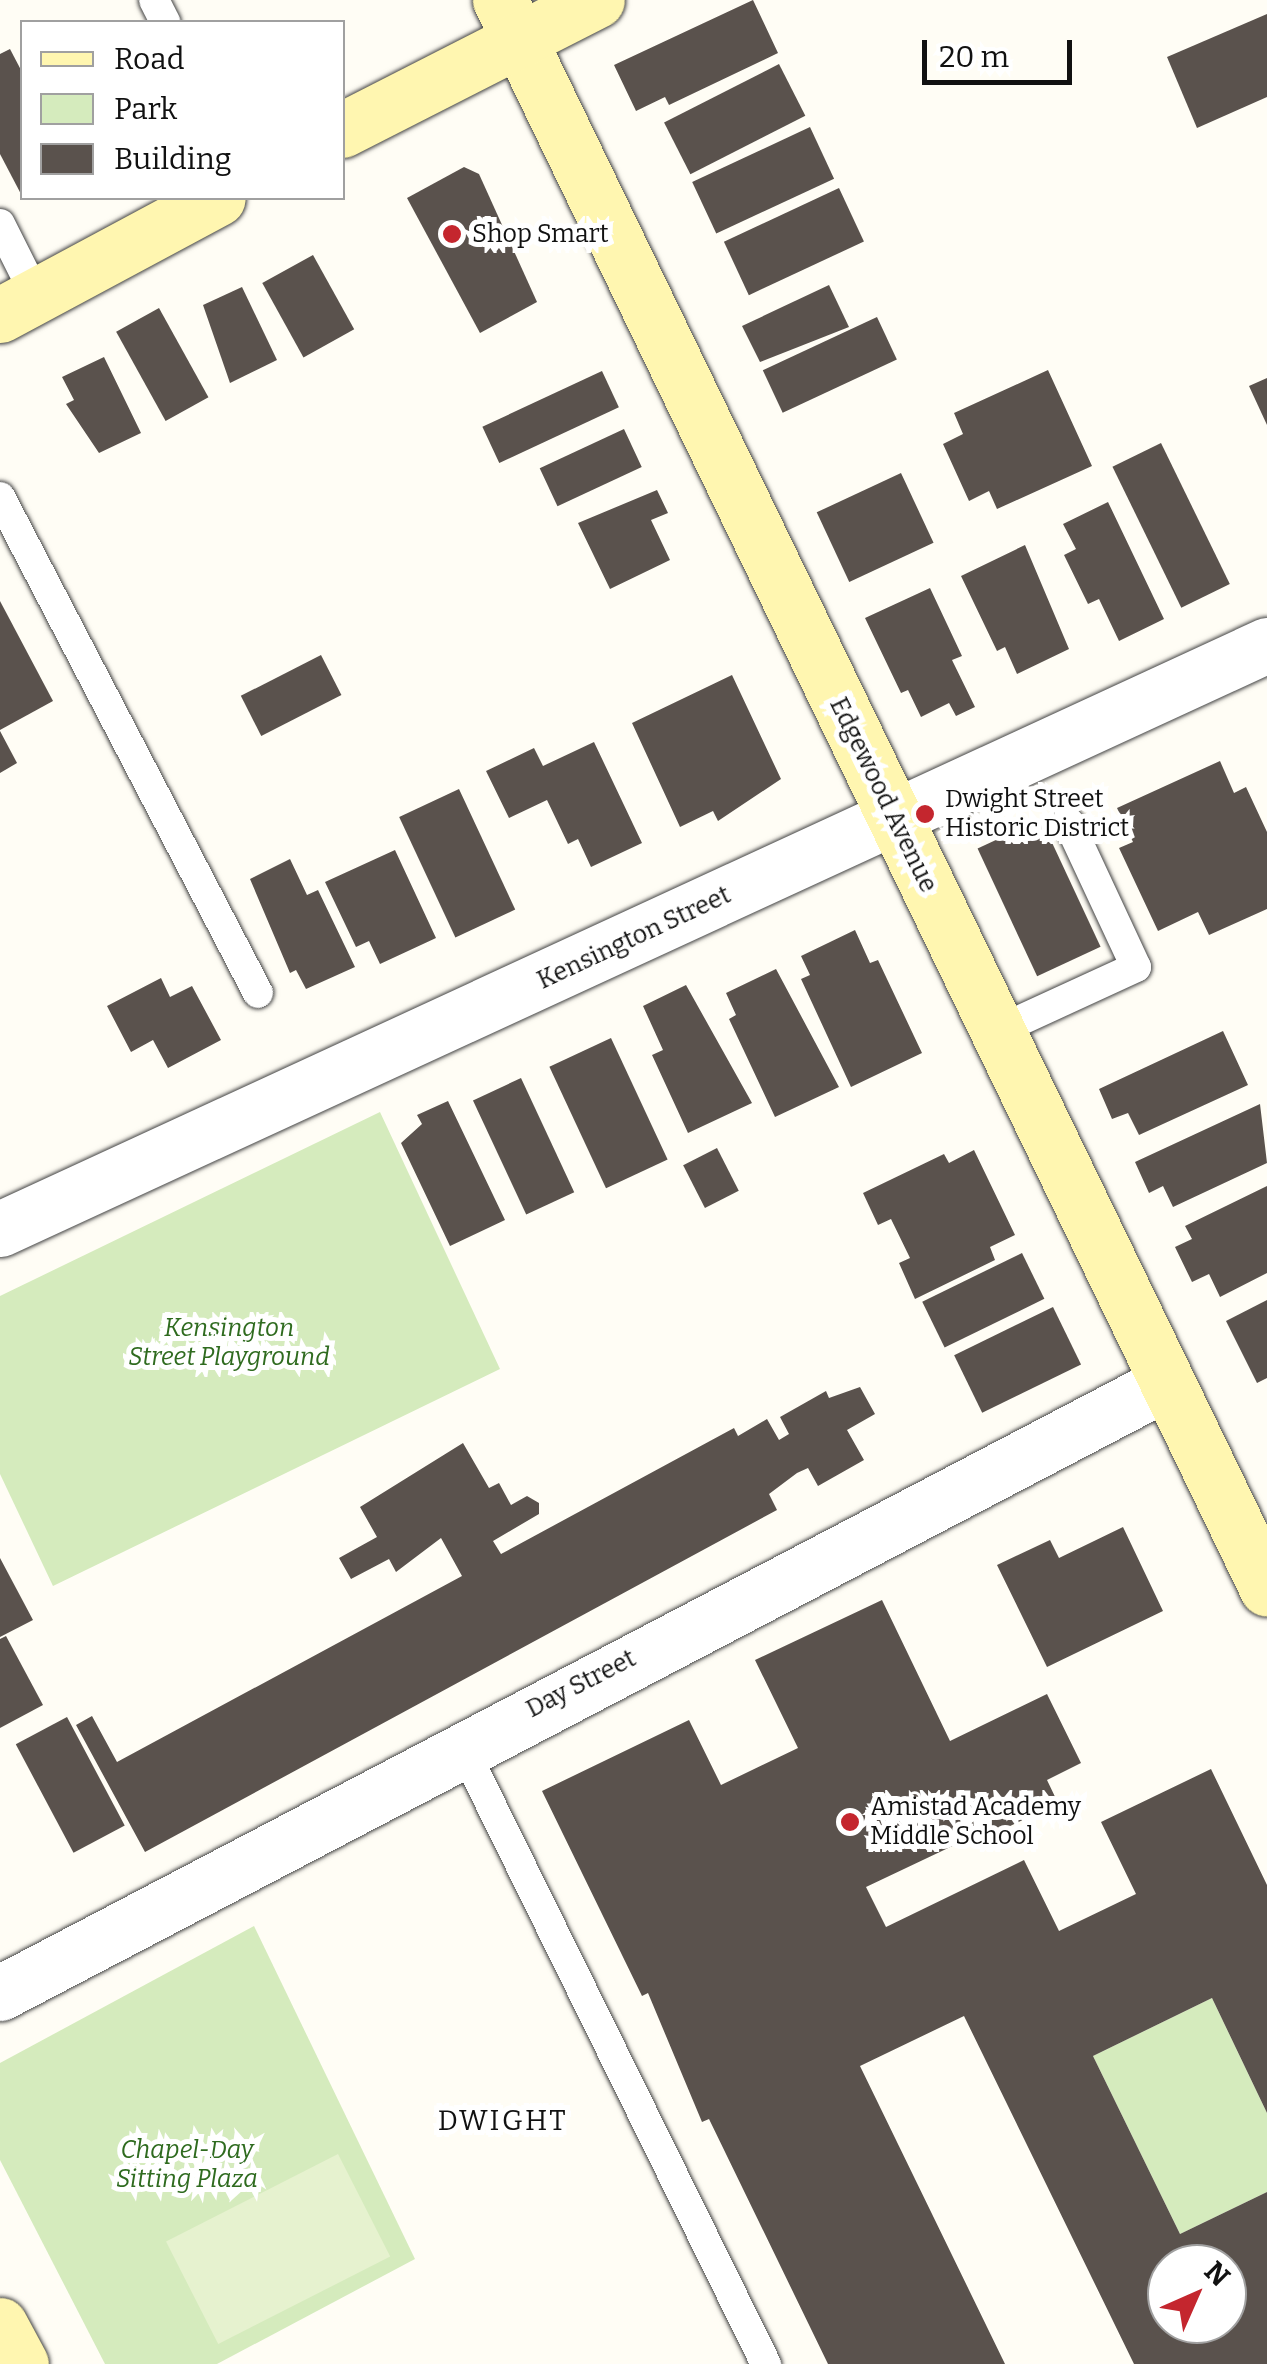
<!DOCTYPE html>
<html>
<head>
<meta charset="utf-8">
<style>
  body { margin:0 }
  #map { position:relative; width:1267px; height:2364px; overflow:hidden; background:#fffdf5; font-family:Bitter,serif }
  div>[style] { position:absolute }
  [style*='--x'] { left:calc(var(--x)*1px); top:calc(var(--y)*1px); width:calc(var(--w)*1px); rotate:calc(var(--a)*1deg) }
  .green>* { inset:0; background:#d5ebbd }
  .pitch>* { inset:0; background:#e6f2cf; transform-origin:0 0 }
  .building>* { inset:0; background:#5a524d; transform-origin:0 0 }
  .roads { filter:drop-shadow(0 0 2px #444) drop-shadow(0 0 2px #444) }
  .lane>* { height:30px; margin:-15px; padding:0 15px; transform-origin:15px; border-radius:15px; background:#fff }
  .street>* { height:55px; margin:-27.5px; padding:0 27.5px; transform-origin:27.5px; border-radius:27.5px; background:#fff }
  .secondary>* { height:55px; margin:-27.5px; padding:0 27.5px; transform-origin:27.5px; border-radius:27.5px; background:#fff6b0 }
  .dots>* { width:28px; height:28px; translate:-50% -50%; box-sizing:border-box; border:5px solid #fff; border-radius:50% }
  span { translate:-50% -50%; white-space:nowrap; text-align:center; line-height:1.15; -webkit-text-stroke:10px #fff; paint-order:stroke }
  .poi-label { font-size:25px; color:#111 }
  .left { translate:0 -50%; text-align:left }
  .street-label { font-size:25px; color:#111 }
  .park-label { font-size:25px; color:#2f6b1f; font-style:italic }
  .neighbourhood-label { font-size:28px; color:#111; letter-spacing:2.5px }
  .legend { position:absolute; left:20px; top:20px; width:325px; height:180px; box-sizing:border-box; background:#fff; border:2px solid #a0a0a0; margin:0; padding:12px 18px; list-style:none; font-size:30px; color:#111 }
  .legend li { display:flex; align-items:center; gap:20px; height:50px }
  .legend b { width:50px; border:2px solid #a0a0a0 }
  .north { position:absolute; left:1147px; top:2244px; width:100px; height:100px; box-sizing:border-box; background:#fff; border:2px solid #a0a0a0; border-radius:50%; rotate:45deg; font-size:28px; font-weight:700; line-height:40px; text-align:center; color:#111 }
  .north::after { content:''; display:block; margin:auto; width:35px; height:45px; background:#c4262e; clip-path:polygon(50% 0,100% 100%,50% 72%,0 100%) }
  .scale { position:absolute; left:922px; top:40px; width:150px; height:45px; box-sizing:border-box; border:5px solid #111; border-top:0; padding-left:12px; font-size:30px; line-height:35px; white-space:nowrap; color:#111; -webkit-text-stroke:8px #fff; paint-order:stroke }
</style>
</head>
<body>
<div id="map">
  <div class="green">
    <i style="clip-path:polygon(380px 1112px,500px 1369px,53px 1586px,0 1474px,0 1296px)"></i>
    <i style="clip-path:polygon(254px 1926px,415px 2259px,217px 2364px,105px 2364px,0 2160px,0 2063px)"></i>
    <i style="clip-path:polygon(1212px 1998px,1267px 2113px,1267px 2192px,1180px 2234px,1093px 2056px)"></i>
  </div>
  <div class="pitch">
    <i style="left:338px;top:2154px;width:115px;height:193px;rotate:63deg"></i>
  </div>
  <div class="building">
    <i style="clip-path:polygon(753px 0,778px 53px,669px 105px,665px 97px,636px 111px,614px 65px)"></i>
    <i style="clip-path:polygon(1267px 14px,1267px 97px,1197px 128px,1167px 57px)"></i>
    <i style="clip-path:polygon(10px 49px,22px 72px,22px 196px,0 154px,0 54px)"></i>
    <i style="left:779px;top:64px;width:58px;height:129px;rotate:63deg"></i>
    <i style="left:810px;top:127px;width:57px;height:130px;rotate:65deg"></i>
    <i style="clip-path:polygon(464px 167px,479px 174px,537px 302px,480px 333px,407px 198px)"></i>
    <i style="left:839px;top:188px;width:59px;height:127px;rotate:65deg"></i>
    <i style="left:313px;top:255px;width:85px;height:58px;rotate:61deg"></i>
    <i style="clip-path:polygon(829px 285px,849px 327px,760px 362px,742px 326px)"></i>
    <i style="clip-path:polygon(242px 287px,277px 360px,230px 383px,203px 305px)"></i>
    <i style="left:159px;top:308px;width:102px;height:49px;rotate:61deg"></i>
    <i style="left:877px;top:317px;width:47px;height:126px;rotate:65deg"></i>
    <i style="clip-path:polygon(104px 357px,141px 433px,99px 453px,66px 404px,74px 400px,62px 377px)"></i>
    <i style="clip-path:polygon(1048px 370px,1092px 466px,997px 509px,989px 491px,969px 501px,943px 444px,963px 434px,954px 413px)"></i>
    <i style="left:602px;top:371px;width:40px;height:132px;rotate:65deg"></i>
    <i style="clip-path:polygon(1267px 378px,1267px 425px,1249px 386px)"></i>
    <i style="left:624px;top:429px;width:42px;height:93px;rotate:65deg"></i>
    <i style="left:1161px;top:443px;width:157px;height:54px;rotate:64deg"></i>
    <i style="left:901px;top:473px;width:77px;height:93px;rotate:65deg"></i>
    <i style="clip-path:polygon(657px 490px,668px 513px,651px 520px,670px 560px,610px 589px,578px 523px)"></i>
    <i style="clip-path:polygon(1108px 502px,1164px 619px,1119px 641px,1099px 599px,1088px 604px,1064px 555px,1076px 549px,1063px 524px)"></i>
    <i style="clip-path:polygon(1025px 545px,1069px 649px,1017px 674px,1005px 647px,997px 651px,961px 576px)"></i>
    <i style="clip-path:polygon(930px 588px,962px 656px,952px 660px,975px 707px,956px 716px,949px 703px,921px 717px,908px 690px,901px 693px,865px 618px)"></i>
    <i style="clip-path:polygon(0 601px,53px 701px,0 730px)"></i>
    <i style="left:321px;top:655px;width:45px;height:90px;rotate:63deg"></i>
    <i style="clip-path:polygon(732px 675px,781px 779px,718px 821px,713px 811px,680px 827px,632px 723px)"></i>
    <i style="clip-path:polygon(0 731px,17px 763px,0 773px)"></i>
    <i style="clip-path:polygon(594px 742px,642px 843px,591px 867px,578px 839px,568px 844px,547px 800px,509px 818px,486px 771px,534px 748px,543px 766px)"></i>
    <i style="clip-path:polygon(1220px 761px,1234px 793px,1246px 787px,1267px 832px,1267px 909px,1209px 935px,1198px 912px,1158px 931px,1119px 848px,1133px 842px,1117px 808px)"></i>
    <i style="left:459px;top:789px;width:133px;height:66px;rotate:65deg"></i>
    <i style="left:1041px;top:819px;width:141px;height:70px;rotate:65deg"></i>
    <i style="clip-path:polygon(395px 850px,436px 938px,380px 964px,369px 941px,356px 947px,325px 882px)"></i>
    <i style="clip-path:polygon(290px 859px,307px 895px,318px 890px,355px 967px,306px 989px,296px 970px,290px 973px,250px 879px)"></i>
    <i style="clip-path:polygon(855px 930px,870px 963px,878px 960px,922px 1053px,851px 1087px,801px 979px,810px 975px,801px 956px)"></i>
    <i style="clip-path:polygon(776px 969px,839px 1087px,775px 1117px,729px 1019px,736px 1015px,726px 993px)"></i>
    <i style="clip-path:polygon(161px 978px,170px 997px,192px 986px,221px 1040px,168px 1068px,153px 1040px,131px 1052px,107px 1006px)"></i>
    <i style="clip-path:polygon(686px 985px,752px 1103px,688px 1133px,652px 1055px,663px 1050px,643px 1006px)"></i>
    <i style="clip-path:polygon(1223px 1031px,1248px 1085px,1139px 1135px,1128px 1113px,1112px 1119px,1099px 1089px)"></i>
    <i style="left:611px;top:1038px;width:134px;height:68px;rotate:65deg"></i>
    <i style="left:521px;top:1078px;width:126px;height:53px;rotate:65deg"></i>
    <i style="clip-path:polygon(448px 1101px,505px 1220px,450px 1246px,401px 1143px,422px 1124px,417px 1115px)"></i>
    <i style="clip-path:polygon(1260px 1104px,1267px 1163px,1173px 1207px,1163px 1186px,1149px 1193px,1135px 1162px)"></i>
    <i style="left:717px;top:1148px;width:48px;height:38px;rotate:63deg"></i>
    <i style="clip-path:polygon(974px 1150px,1015px 1235px,990px 1247px,995px 1260px,915px 1299px,899px 1263px,910px 1258px,891px 1219px,878px 1225px,863px 1193px,944px 1154px,949px 1163px)"></i>
    <i style="clip-path:polygon(1267px 1186px,1267px 1273px,1220px 1297px,1209px 1274px,1192px 1282px,1175px 1247px,1192px 1239px,1185px 1226px)"></i>
    <i style="left:1022px;top:1253px;width:51px;height:111px;rotate:64deg"></i>
    <i style="clip-path:polygon(1267px 1300px,1267px 1378px,1257px 1383px,1226px 1321px)"></i>
    <i style="left:1053px;top:1307px;width:64px;height:110px;rotate:64deg"></i>
    <i style="clip-path:polygon(860px 1387px,875px 1414px,847px 1430px,864px 1460px,818px 1486px,808px 1468px,797px 1473px,769px 1494px,777px 1510px,145px 1852px,76px 1725px,92px 1716px,117px 1762px,462px 1576px,441px 1538px,396px 1572px,389px 1559px,351px 1579px,339px 1558px,377px 1537px,360px 1507px,463px 1443px,489px 1488px,499px 1483px,511px 1505px,527px 1496px,539px 1503px,539px 1514px,493px 1541px,501px 1554px,734px 1428px,738px 1436px,767px 1419px,779px 1440px,789px 1434px,780px 1417px,826px 1391px,829px 1398px)"></i>
    <i style="clip-path:polygon(1123px 1527px,1163px 1611px,1047px 1667px,997px 1565px,1050px 1540px,1059px 1558px)"></i>
    <i style="clip-path:polygon(0 1558px,33px 1620px,0 1637px)"></i>
    <i style="clip-path:polygon(evenodd,882px 1600px,950px 1741px,1047px 1694px,1081px 1763px,1047px 1780px,1058px 1803px,1008px 1827px,1013px 1836px,991px 1846px,987px 1837px,966px 1847px,963px 1841px,866px 1887px,886px 1927px,1024px 1860px,1059px 1931px,1136px 1894px,1101px 1822px,1211px 1769px,1267px 1885px,1267px 2113px,1212px 1998px,1093px 2056px,1180px 2234px,1267px 2192px,1267px 2364px,1134px 2364px,964px 2016px,860px 2066px,1005px 2364px,828px 2364px,709px 2119px,702px 2122px,648px 1993px,642px 1996px,542px 1791px,689px 1720px,721px 1785px,798px 1748px,755px 1660px,882px 1600px,1167px 2264px,1227px 2264px,1227px 2324px,1167px 2324px,1167px 2264px)"></i>
    <i style="clip-path:polygon(6px 1636px,43px 1705px,0 1728px,0 1639px)"></i>
    <i style="left:67px;top:1717px;width:123px;height:58px;rotate:62deg"></i>
  </div>
  <div class="roads">
    <div class="lane">
      <i style="--x:154;--y:0;--w:25;--a:63"></i>
      <i style="--x:0;--y:224;--w:80;--a:63.4"></i>
      <i style="--x:0;--y:497;--w:559;--a:62.52"></i>
      <i style="--x:997;--y:1031;--w:153;--a:-24.7"></i>
      <i style="--x:1136;--y:967;--w:159;--a:-115"></i>
      <i style="--x:462;--y:1746;--w:689;--a:63.81"></i>
    </div>
    <div class="street">
      <i style="--x:0;--y:1229;--w:1395;--a:-24.75"></i>
      <i style="--x:0;--y:1993;--w:1316;--a:-27.62"></i>
    </div>
    <div class="secondary">
      <i style="--x:500;--y:0;--w:1764;--a:64.23"></i>
      <i style="--x:342;--y:130;--w:286;--a:-27"></i>
      <i style="--x:0;--y:315;--w:247;--a:-28.2"></i>
      <i style="--x:0;--y:2325;--w:44;--a:61.7"></i>
    </div>
  </div>
  <div class="dots">
    <i style="left:452px;top:234px;background:#c4262e"></i>
    <i style="left:925px;top:814px;background:#c4262e"></i>
    <i style="left:850px;top:1822px;background:#c4262e"></i>
  </div>
  <div class="poi-label">
    <span class="left" style="left:472px;top:234px">Shop Smart</span>
    <span class="left" style="left:945px;top:814px">Dwight Street<br>Historic District</span>
    <span class="left" style="left:870px;top:1822px">Amistad Academy<br>Middle School</span>
  </div>
  <div class="street-label">
    <span style="left:883px;top:795px;rotate:64deg">Edgewood Avenue</span>
    <span style="left:634px;top:938px;rotate:-25deg">Kensington Street</span>
    <span style="left:581px;top:1684px;rotate:-27deg">Day Street</span>
  </div>
  <div class="park-label">
    <span style="left:229px;top:1343px">Kensington<br>Street Playground</span>
    <span style="left:187px;top:2165px">Chapel-Day<br>Sitting Plaza</span>
  </div>
  <div class="neighbourhood-label">
    <span style="left:503px;top:2121px">DWIGHT</span>
  </div>
  <ul class="legend">
  <li><b style="height:12px;background:#fff6b0"></b>Road</li>
  <li><b style="height:28px;background:#d5ebbd"></b>Park</li>
  <li><b style="height:28px;background:#5a524d"></b>Building</li>
  </ul>
  <div class="north">N</div>
  <div class="scale">20 m</div>
</div>
</body>
</html>
